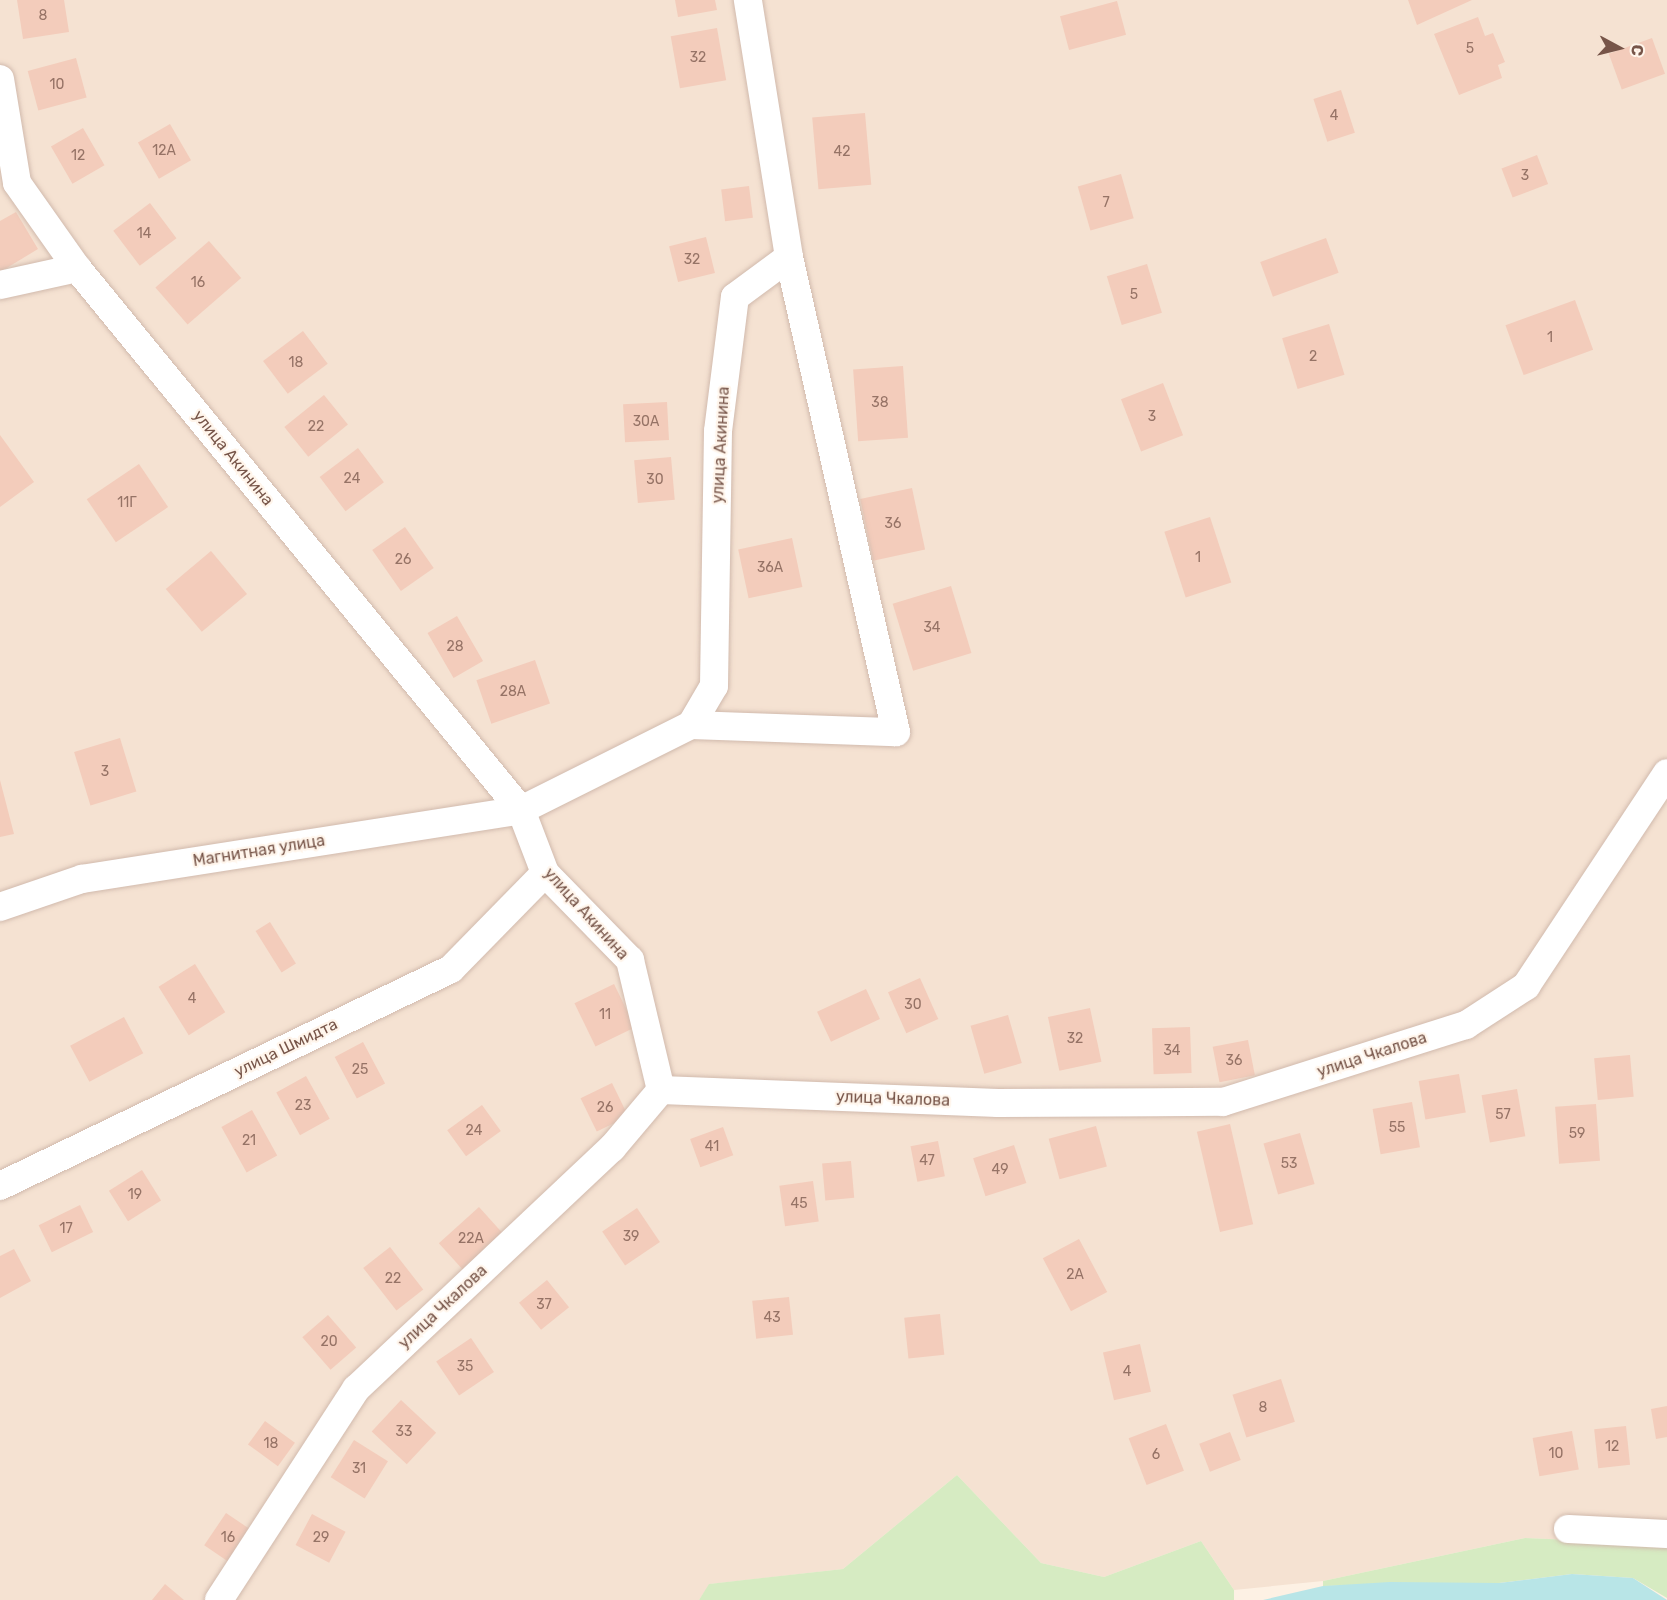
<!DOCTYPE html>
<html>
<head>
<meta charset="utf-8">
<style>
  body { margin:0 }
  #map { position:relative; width:1667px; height:1600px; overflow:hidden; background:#fdf1e4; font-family:Rubik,sans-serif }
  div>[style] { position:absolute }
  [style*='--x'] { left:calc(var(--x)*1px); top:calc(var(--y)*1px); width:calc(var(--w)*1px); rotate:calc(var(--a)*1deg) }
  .residential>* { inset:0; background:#f5e2d2 }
  .green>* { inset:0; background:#d6ebc2 }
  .water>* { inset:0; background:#b8e5e7 }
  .building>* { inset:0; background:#f3ccbb; transform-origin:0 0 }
  .roads { filter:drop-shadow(0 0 2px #d1baad) drop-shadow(0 0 2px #d1baad) }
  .minor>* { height:28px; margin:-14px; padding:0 14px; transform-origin:14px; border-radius:14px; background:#fff }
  span { translate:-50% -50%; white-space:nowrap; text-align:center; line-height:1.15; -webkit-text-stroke:4.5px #fff5eb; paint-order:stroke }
  .number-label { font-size:14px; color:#967366 }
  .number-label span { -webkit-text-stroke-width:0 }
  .street-label { font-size:16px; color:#775549 }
  .north { position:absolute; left:1589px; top:18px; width:60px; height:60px; -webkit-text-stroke:4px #fff5eb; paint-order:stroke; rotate:97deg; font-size:16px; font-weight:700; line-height:24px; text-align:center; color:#775549 }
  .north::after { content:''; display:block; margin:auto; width:21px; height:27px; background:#775549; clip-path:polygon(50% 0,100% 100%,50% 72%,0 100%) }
</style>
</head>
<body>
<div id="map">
  <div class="residential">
    <i style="clip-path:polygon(0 0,1667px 0,1667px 1544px,1525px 1538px,1323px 1581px,1234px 1590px,1201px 1541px,1104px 1577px,1041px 1563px,957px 1475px,843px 1569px,710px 1584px,699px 1600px,0 1600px)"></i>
  </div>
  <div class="green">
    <i style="clip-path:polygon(957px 1475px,1041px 1563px,1104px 1577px,1201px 1541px,1234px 1590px,1234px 1600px,699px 1600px,709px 1584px,843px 1569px)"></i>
    <i style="clip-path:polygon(1525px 1538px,1667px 1544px,1667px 1598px,1633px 1578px,1572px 1574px,1499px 1583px,1323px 1586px,1323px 1581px)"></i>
  </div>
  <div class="water">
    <i style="clip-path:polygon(1572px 1574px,1633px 1578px,1667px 1600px,1263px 1600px,1323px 1586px,1390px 1582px,1499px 1583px)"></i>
  </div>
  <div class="building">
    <i style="clip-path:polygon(17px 0,64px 0,69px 32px,23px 39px)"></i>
    <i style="clip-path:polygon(675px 0,715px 0,717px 10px,678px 17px)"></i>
    <i style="clip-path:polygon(1408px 0,1472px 0,1417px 25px)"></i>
    <i style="left:1117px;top:1px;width:35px;height:59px;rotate:75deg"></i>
    <i style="clip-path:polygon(1478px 17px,1485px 36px,1493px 33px,1505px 62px,1498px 65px,1502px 78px,1459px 95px,1434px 34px)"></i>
    <i style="left:717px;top:28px;width:53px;height:47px;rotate:80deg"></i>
    <i style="left:1652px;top:38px;width:38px;height:46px;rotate:70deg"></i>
    <i style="left:76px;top:58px;width:41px;height:50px;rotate:75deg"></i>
    <i style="left:1341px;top:90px;width:45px;height:29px;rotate:72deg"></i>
    <i style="left:865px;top:113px;width:72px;height:53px;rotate:85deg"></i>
    <i style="left:170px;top:124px;width:42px;height:37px;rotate:60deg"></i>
    <i style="left:83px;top:128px;width:43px;height:37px;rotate:60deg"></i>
    <i style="left:1537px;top:155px;width:31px;height:38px;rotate:69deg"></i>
    <i style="left:1121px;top:174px;width:46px;height:45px;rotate:74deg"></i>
    <i style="left:749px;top:186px;width:32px;height:28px;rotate:83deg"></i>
    <i style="left:150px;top:203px;width:44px;height:46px;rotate:53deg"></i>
    <i style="clip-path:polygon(16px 212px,38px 249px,0 272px,0 221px)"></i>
    <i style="left:706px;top:237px;width:37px;height:38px;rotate:76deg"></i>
    <i style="left:1326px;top:238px;width:37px;height:70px;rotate:70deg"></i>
    <i style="left:209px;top:241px;width:49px;height:71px;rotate:49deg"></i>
    <i style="left:1147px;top:264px;width:51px;height:42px;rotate:73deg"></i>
    <i style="left:1575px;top:300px;width:53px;height:74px;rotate:70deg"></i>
    <i style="left:1329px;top:324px;width:53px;height:49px;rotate:73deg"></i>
    <i style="left:303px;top:331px;width:41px;height:50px;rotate:53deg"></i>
    <i style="left:903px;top:366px;width:72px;height:50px;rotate:86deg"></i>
    <i style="left:1163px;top:383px;width:56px;height:45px;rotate:69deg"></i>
    <i style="left:324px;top:395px;width:38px;height:51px;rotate:51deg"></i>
    <i style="left:667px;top:402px;width:38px;height:44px;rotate:87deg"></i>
    <i style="clip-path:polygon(0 435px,34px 482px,0 507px)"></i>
    <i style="left:358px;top:448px;width:43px;height:48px;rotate:53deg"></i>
    <i style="left:671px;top:457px;width:43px;height:37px;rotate:85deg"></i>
    <i style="left:139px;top:464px;width:52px;height:63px;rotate:56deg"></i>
    <i style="left:912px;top:488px;width:63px;height:53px;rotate:78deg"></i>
    <i style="left:1210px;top:517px;width:69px;height:48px;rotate:72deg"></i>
    <i style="left:405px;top:527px;width:50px;height:40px;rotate:55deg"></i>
    <i style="left:792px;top:538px;width:50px;height:55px;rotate:78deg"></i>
    <i style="left:211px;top:551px;width:56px;height:59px;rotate:50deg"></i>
    <i style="left:951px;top:586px;width:70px;height:61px;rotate:73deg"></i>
    <i style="left:457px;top:616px;width:52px;height:34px;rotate:60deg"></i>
    <i style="left:535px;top:660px;width:46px;height:62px;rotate:71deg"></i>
    <i style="left:120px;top:738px;width:56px;height:48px;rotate:73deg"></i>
    <i style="clip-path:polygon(0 780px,14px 834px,0 837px)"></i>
    <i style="left:270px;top:922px;width:49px;height:17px;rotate:58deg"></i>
    <i style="left:195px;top:964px;width:57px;height:43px;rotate:58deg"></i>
    <i style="left:920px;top:978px;width:45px;height:35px;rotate:66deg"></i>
    <i style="left:614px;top:984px;width:48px;height:44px;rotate:64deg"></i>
    <i style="left:866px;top:989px;width:33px;height:54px;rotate:65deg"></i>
    <i style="left:1090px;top:1008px;width:55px;height:43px;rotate:78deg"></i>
    <i style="left:1008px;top:1015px;width:50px;height:39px;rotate:74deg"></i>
    <i style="left:124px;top:1017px;width:41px;height:61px;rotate:62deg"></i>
    <i style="left:1190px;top:1027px;width:46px;height:38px;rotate:88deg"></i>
    <i style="left:1248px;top:1040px;width:36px;height:36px;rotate:79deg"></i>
    <i style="left:363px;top:1042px;width:47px;height:32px;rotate:62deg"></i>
    <i style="left:1630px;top:1055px;width:42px;height:36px;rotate:85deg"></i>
    <i style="left:1459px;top:1074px;width:39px;height:41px;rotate:80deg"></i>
    <i style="left:306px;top:1076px;width:49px;height:34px;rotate:61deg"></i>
    <i style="left:612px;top:1083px;width:37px;height:35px;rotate:64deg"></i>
    <i style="left:1517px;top:1089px;width:48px;height:36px;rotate:80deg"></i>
    <i style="left:1412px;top:1102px;width:46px;height:40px;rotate:80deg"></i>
    <i style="left:1596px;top:1104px;width:57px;height:41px;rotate:86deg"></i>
    <i style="left:482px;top:1105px;width:32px;height:43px;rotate:54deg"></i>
    <i style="left:252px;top:1110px;width:52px;height:35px;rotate:61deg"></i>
    <i style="left:1230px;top:1124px;width:103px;height:34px;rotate:77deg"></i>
    <i style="left:1096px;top:1126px;width:42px;height:49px;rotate:75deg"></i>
    <i style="left:723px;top:1127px;width:30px;height:35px;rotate:70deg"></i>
    <i style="left:1300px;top:1133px;width:53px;height:38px;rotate:74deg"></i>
    <i style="left:938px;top:1141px;width:36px;height:28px;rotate:79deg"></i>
    <i style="left:1014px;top:1145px;width:40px;height:43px;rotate:72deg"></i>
    <i style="left:851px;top:1161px;width:37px;height:29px;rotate:85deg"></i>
    <i style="left:142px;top:1170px;width:36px;height:39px;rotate:58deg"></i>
    <i style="left:813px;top:1181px;width:41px;height:34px;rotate:82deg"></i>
    <i style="left:80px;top:1205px;width:30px;height:46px;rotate:64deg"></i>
    <i style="left:479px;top:1207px;width:38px;height:54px;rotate:48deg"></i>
    <i style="left:637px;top:1208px;width:41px;height:42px;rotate:56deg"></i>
    <i style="left:1079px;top:1239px;width:60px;height:41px;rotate:62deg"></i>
    <i style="left:390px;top:1247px;width:54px;height:34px;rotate:52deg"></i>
    <i style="clip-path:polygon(14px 1249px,31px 1281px,0 1298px,0 1256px)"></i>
    <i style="left:547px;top:1280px;width:35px;height:36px;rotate:51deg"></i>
    <i style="left:789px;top:1297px;width:38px;height:37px;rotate:84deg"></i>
    <i style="left:940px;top:1314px;width:41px;height:36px;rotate:84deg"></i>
    <i style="left:328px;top:1315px;width:43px;height:34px;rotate:49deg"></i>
    <i style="left:471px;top:1338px;width:41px;height:42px;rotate:56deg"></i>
    <i style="left:1140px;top:1344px;width:49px;height:38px;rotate:77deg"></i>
    <i style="left:1281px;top:1379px;width:45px;height:51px;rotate:72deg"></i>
    <i style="left:401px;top:1400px;width:48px;height:43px;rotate:43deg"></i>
    <i style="clip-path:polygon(1667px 1406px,1667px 1437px,1656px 1439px,1651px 1409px)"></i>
    <i style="left:265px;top:1421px;width:37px;height:29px;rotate:36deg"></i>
    <i style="left:1166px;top:1424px;width:50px;height:40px;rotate:69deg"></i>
    <i style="left:1626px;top:1426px;width:39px;height:32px;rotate:84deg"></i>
    <i style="left:1572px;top:1431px;width:39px;height:40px;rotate:80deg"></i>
    <i style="left:1230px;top:1432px;width:30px;height:33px;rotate:69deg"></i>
    <i style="left:354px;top:1440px;width:40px;height:44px;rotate:32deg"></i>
    <i style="left:226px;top:1513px;width:32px;height:39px;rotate:34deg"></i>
    <i style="left:312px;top:1514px;width:38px;height:35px;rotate:28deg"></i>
    <i style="clip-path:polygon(165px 1584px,184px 1600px,152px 1600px)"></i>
  </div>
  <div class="roads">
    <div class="minor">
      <i style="--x:0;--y:79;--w:105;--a:80.7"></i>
      <i style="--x:17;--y:183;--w:104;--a:54.8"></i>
      <i style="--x:77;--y:268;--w:701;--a:50.68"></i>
      <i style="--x:521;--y:810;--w:67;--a:69.1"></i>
      <i style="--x:545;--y:873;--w:122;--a:45.7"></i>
      <i style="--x:630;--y:960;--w:134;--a:76.6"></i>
      <i style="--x:0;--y:285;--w:79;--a:-12.4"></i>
      <i style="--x:691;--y:725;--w:205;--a:2"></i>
      <i style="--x:896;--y:732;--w:487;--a:-102.7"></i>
      <i style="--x:0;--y:907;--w:87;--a:-18.9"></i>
      <i style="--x:82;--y:879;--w:444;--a:-8.9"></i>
      <i style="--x:521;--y:810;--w:190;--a:-26.6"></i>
      <i style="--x:691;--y:725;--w:45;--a:-59.5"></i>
      <i style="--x:714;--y:686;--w:255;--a:-89.1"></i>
      <i style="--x:718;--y:431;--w:135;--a:-82.8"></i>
      <i style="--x:735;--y:297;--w:67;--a:-36.5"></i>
      <i style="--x:789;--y:257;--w:260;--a:-99.1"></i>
      <i style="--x:0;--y:1186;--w:500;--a:-25.69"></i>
      <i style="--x:451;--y:969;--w:134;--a:-45.6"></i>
      <i style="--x:1568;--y:1529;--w:99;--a:2.9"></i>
      <i style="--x:219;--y:1600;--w:252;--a:-57"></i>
      <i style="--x:356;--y:1389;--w:352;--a:-43.3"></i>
      <i style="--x:612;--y:1148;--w:76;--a:-49.8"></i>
      <i style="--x:661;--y:1090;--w:337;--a:2.2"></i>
      <i style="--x:998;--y:1103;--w:225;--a:-0.3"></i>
      <i style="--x:1223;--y:1102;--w:255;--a:-17.6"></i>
      <i style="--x:1466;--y:1025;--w:72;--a:-33"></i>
      <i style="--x:1526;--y:986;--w:255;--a:-56.5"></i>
    </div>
  </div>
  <div class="number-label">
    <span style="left:43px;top:16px">8</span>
    <span style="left:1470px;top:49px">5</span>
    <span style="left:698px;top:58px">32</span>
    <span style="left:57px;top:85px">10</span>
    <span style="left:1334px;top:116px">4</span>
    <span style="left:164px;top:151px">12А</span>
    <span style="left:842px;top:152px">42</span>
    <span style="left:78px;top:156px">12</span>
    <span style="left:1525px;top:176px">3</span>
    <span style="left:1106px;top:203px">7</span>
    <span style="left:144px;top:234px">14</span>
    <span style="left:692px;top:260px">32</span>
    <span style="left:198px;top:283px">16</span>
    <span style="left:1134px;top:295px">5</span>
    <span style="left:1550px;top:338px">1</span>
    <span style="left:1313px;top:357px">2</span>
    <span style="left:296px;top:363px">18</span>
    <span style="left:880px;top:403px">38</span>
    <span style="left:1152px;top:417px">3</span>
    <span style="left:646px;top:422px">30А</span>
    <span style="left:316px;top:427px">22</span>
    <span style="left:352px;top:479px">24</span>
    <span style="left:655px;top:480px">30</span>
    <span style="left:127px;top:503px">11Г</span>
    <span style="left:893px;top:524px">36</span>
    <span style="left:1198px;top:558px">1</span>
    <span style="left:403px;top:560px">26</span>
    <span style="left:770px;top:568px">36А</span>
    <span style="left:932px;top:628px">34</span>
    <span style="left:455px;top:647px">28</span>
    <span style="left:513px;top:692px">28А</span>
    <span style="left:105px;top:772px">3</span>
    <span style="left:192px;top:999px">4</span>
    <span style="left:913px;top:1005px">30</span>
    <span style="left:605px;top:1015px">11</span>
    <span style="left:1075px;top:1039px">32</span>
    <span style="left:1172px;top:1051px">34</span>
    <span style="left:1234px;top:1061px">36</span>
    <span style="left:360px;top:1070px">25</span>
    <span style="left:303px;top:1106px">23</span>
    <span style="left:605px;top:1108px">26</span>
    <span style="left:1503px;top:1115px">57</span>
    <span style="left:1397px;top:1128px">55</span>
    <span style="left:474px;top:1131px">24</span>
    <span style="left:1577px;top:1134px">59</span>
    <span style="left:249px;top:1141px">21</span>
    <span style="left:712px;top:1147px">41</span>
    <span style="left:927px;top:1161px">47</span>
    <span style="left:1289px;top:1164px">53</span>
    <span style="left:1000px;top:1170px">49</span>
    <span style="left:135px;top:1195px">19</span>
    <span style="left:799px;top:1204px">45</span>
    <span style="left:66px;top:1229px">17</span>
    <span style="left:631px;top:1237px">39</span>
    <span style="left:471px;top:1239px">22А</span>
    <span style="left:1075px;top:1275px">2А</span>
    <span style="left:393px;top:1279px">22</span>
    <span style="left:544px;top:1305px">37</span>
    <span style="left:772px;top:1318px">43</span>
    <span style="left:329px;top:1342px">20</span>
    <span style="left:465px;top:1367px">35</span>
    <span style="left:1127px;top:1372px">4</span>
    <span style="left:1263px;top:1408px">8</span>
    <span style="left:404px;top:1432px">33</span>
    <span style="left:271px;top:1444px">18</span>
    <span style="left:1612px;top:1447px">12</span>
    <span style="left:1556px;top:1454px">10</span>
    <span style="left:1156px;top:1455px">6</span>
    <span style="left:359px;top:1469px">31</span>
    <span style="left:228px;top:1538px">16</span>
    <span style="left:321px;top:1538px">29</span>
  </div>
  <div class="street-label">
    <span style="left:721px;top:445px;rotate:-87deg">улица Акинина</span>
    <span style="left:233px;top:458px;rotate:51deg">улица Акинина</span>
    <span style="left:259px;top:851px;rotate:-9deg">Магнитная улица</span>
    <span style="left:586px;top:914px;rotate:48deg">улица Акинина</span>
    <span style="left:286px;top:1048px;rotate:-26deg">улица Шмидта</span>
    <span style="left:1372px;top:1055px;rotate:-18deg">улица Чкалова</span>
    <span style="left:893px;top:1099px;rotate:2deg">улица Чкалова</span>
    <span style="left:443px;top:1307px;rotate:-43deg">улица Чкалова</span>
  </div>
  <div class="north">С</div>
</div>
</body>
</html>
